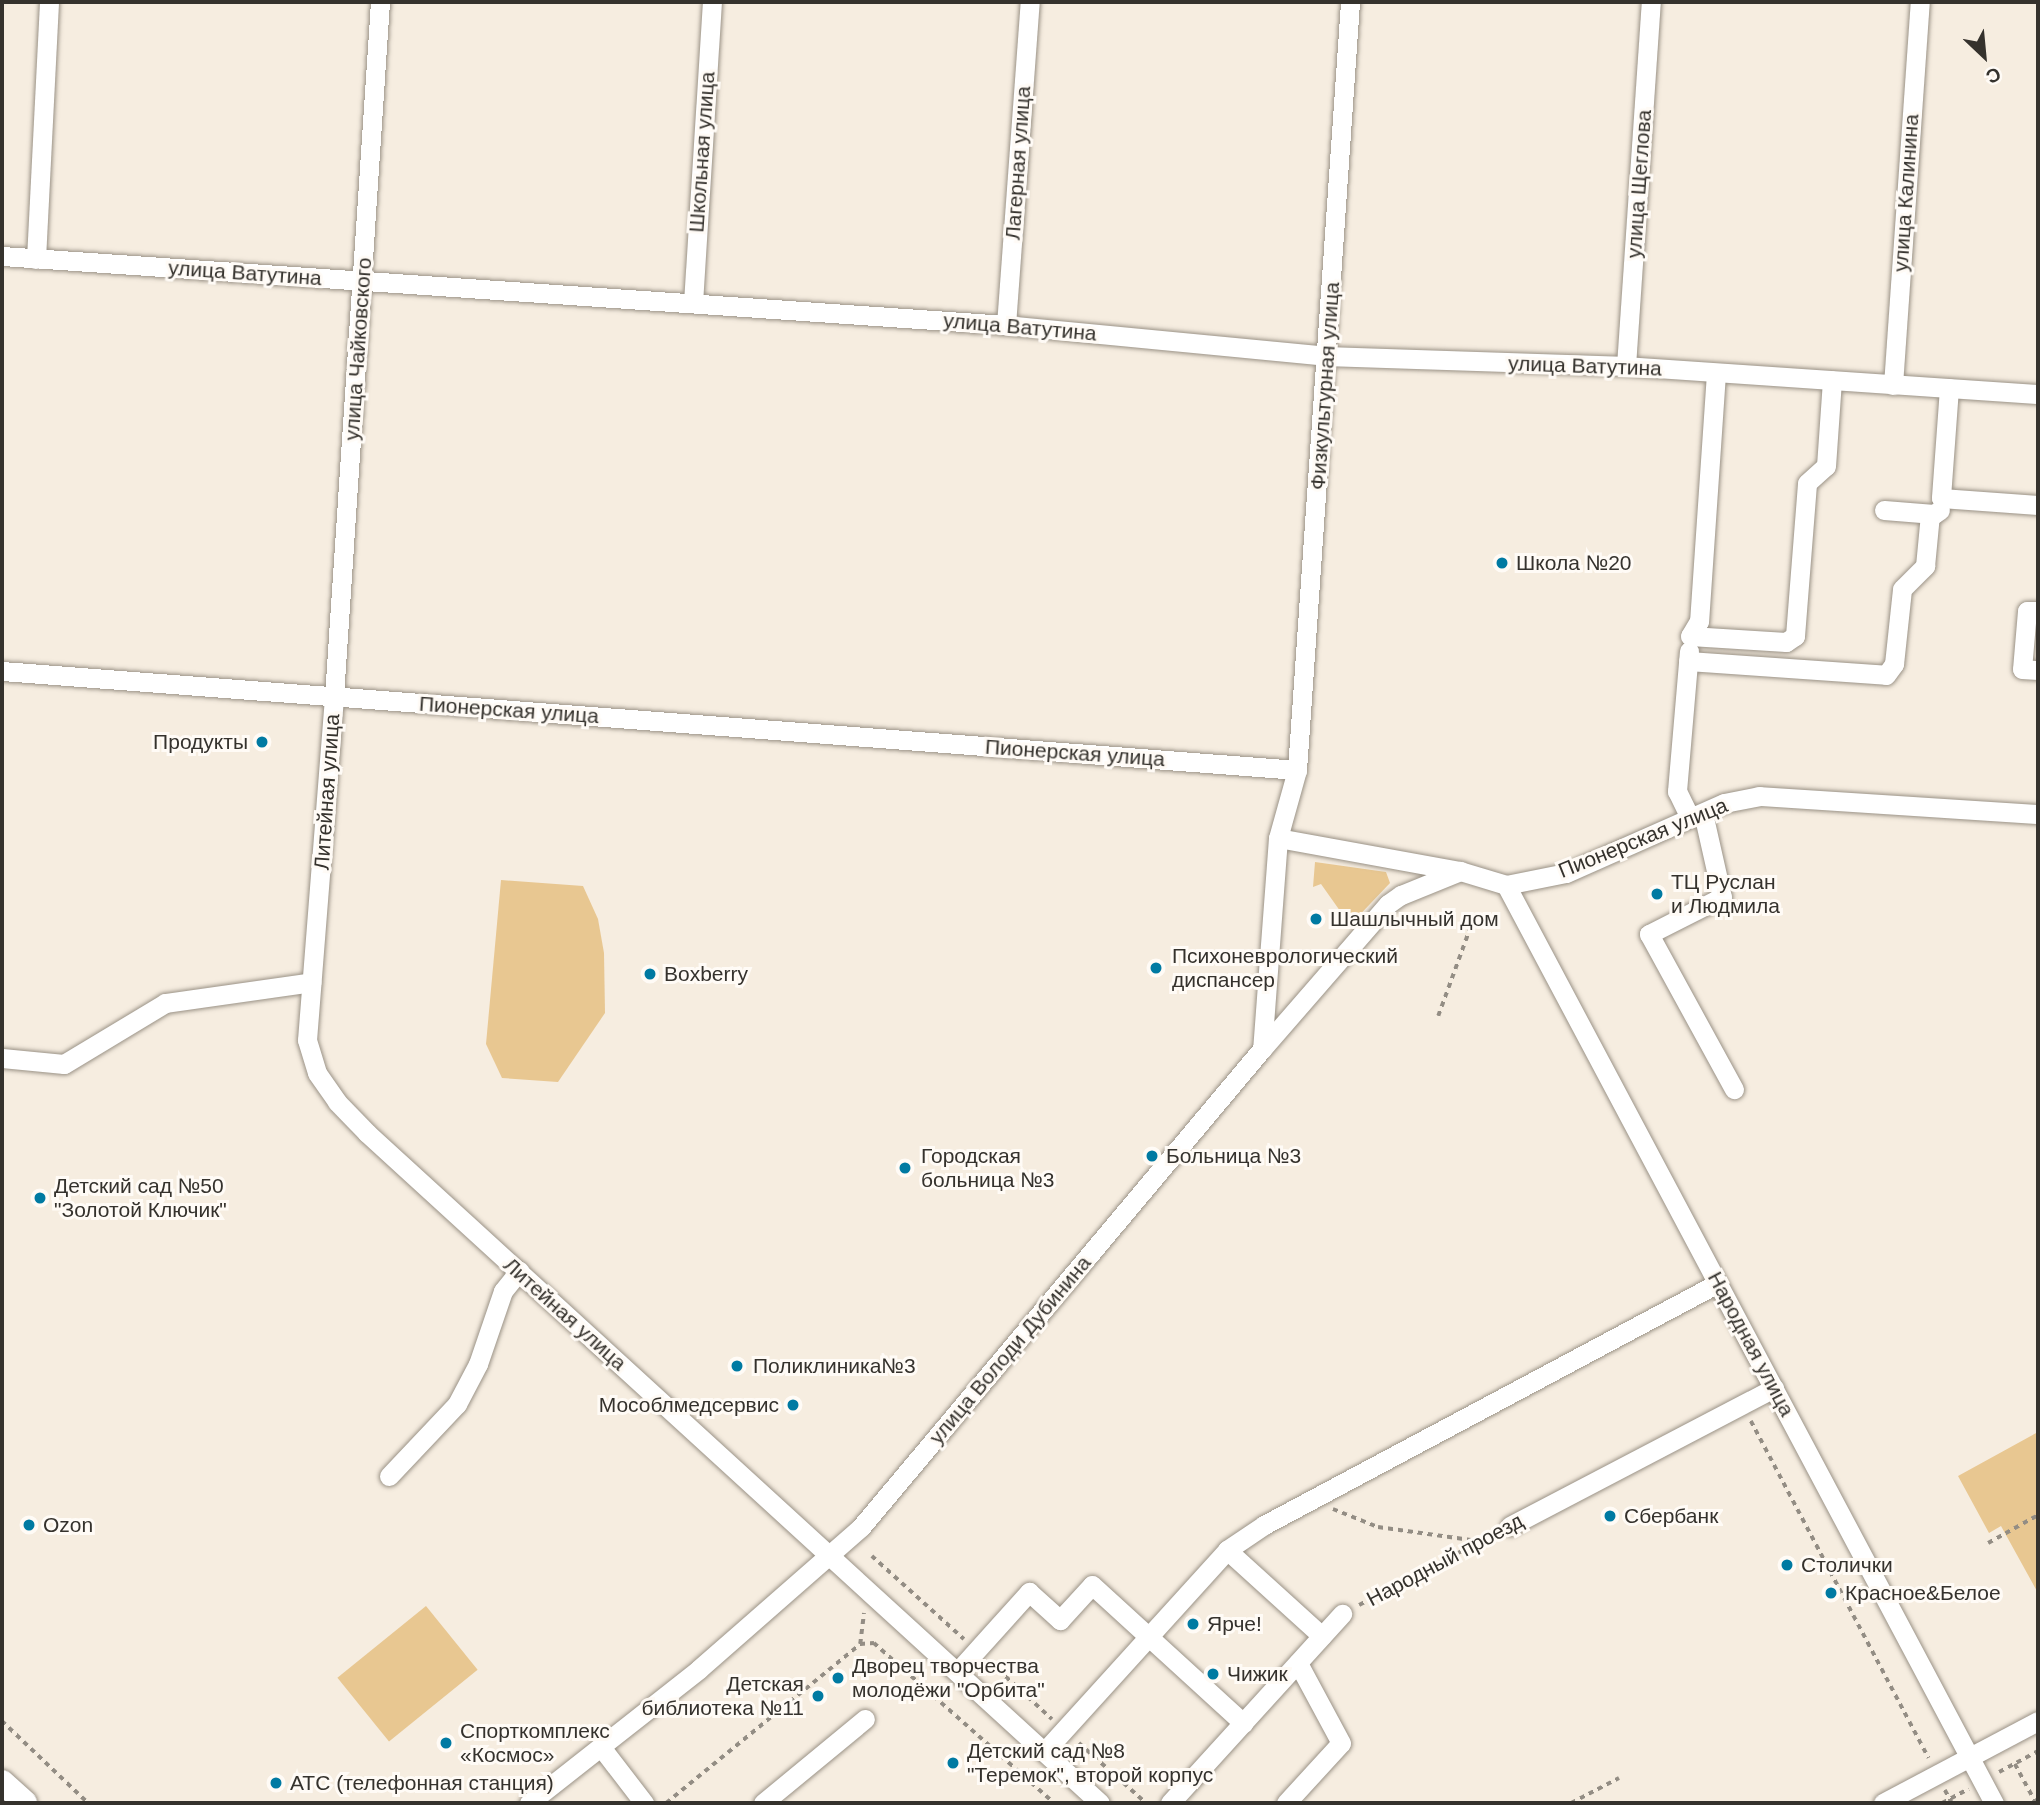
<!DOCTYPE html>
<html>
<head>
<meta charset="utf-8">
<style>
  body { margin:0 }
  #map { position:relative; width:2040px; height:1805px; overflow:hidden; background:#f6ede0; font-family:Helvetica,sans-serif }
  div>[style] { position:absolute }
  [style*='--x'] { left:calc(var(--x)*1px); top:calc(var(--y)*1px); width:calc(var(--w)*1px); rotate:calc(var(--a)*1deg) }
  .green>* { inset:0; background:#e8c791; transform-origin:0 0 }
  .path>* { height:3.5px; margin-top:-1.75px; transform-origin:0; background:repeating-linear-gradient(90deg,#938d84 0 5px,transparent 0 10px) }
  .roads { filter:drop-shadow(0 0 2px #9a9286) drop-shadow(0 0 2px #9a9286) }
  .minor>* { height:19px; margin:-9.5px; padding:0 9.5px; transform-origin:9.5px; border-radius:9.5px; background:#fff }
  .major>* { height:24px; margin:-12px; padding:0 12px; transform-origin:12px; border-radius:12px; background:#fff }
  .dots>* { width:19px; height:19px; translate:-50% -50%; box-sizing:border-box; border:4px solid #fffbf6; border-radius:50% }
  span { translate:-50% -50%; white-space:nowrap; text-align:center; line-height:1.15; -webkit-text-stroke:6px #fffbf6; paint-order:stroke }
  .street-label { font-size:21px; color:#35322d }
  .poi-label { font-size:21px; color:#35322d }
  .left { translate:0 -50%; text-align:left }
  .right { translate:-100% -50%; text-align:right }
  .frame { position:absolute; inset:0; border:4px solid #35322d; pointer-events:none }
  .north { position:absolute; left:1949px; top:21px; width:70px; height:70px; -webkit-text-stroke:5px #fffbf6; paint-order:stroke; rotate:154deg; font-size:19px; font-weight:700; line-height:28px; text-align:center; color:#35322d }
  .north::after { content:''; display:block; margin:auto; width:24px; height:32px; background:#35322d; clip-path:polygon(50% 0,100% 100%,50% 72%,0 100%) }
</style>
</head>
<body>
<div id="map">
  <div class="green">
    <i style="clip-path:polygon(1315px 862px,1386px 872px,1390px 883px,1350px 925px,1321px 884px,1313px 887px)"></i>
    <i style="clip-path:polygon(501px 880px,583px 886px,598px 919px,604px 953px,605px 1013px,558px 1082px,502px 1078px,486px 1044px)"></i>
    <i style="clip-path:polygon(2038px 1432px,2038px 1593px,2001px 1526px,1989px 1533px,1958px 1476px)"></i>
    <i style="left:426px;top:1606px;width:82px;height:114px;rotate:51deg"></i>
  </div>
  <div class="path">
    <i style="--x:1438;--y:1016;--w:94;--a:-70"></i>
    <i style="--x:1751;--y:1421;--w:381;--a:62.2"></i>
    <i style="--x:1333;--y:1509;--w:48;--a:21.8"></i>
    <i style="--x:1378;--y:1527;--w:101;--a:8"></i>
    <i style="--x:1988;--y:1543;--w:57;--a:-29.2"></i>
    <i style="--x:872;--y:1556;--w:124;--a:42.1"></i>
    <i style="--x:1359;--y:1605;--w:153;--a:-27.7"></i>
    <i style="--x:860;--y:1644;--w:14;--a:-4"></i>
    <i style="--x:874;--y:1643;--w:241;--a:41.6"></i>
    <i style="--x:991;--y:1663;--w:83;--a:42.6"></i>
    <i style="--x:2;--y:1721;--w:119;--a:43.6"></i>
    <i style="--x:1079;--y:1743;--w:90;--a:41.8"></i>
    <i style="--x:2015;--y:1764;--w:44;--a:61.7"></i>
    <i style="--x:1999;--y:1772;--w:44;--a:-28.3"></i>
    <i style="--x:1945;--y:1790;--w:15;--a:62"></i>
    <i style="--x:666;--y:1803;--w:251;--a:-39.3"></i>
    <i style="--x:860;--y:1644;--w:31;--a:-83"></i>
    <i style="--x:1571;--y:1803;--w:54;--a:-27.5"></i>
    <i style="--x:1942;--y:1803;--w:30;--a:-28"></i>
  </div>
  <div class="roads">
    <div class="minor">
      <i style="--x:380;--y:2;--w:697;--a:93.79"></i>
      <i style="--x:334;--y:697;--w:344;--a:94.5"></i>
      <i style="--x:307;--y:1040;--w:34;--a:73"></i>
      <i style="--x:317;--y:1073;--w:35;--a:55"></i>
      <i style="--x:337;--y:1102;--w:43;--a:45.9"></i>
      <i style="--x:367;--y:1133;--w:993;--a:42.43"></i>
      <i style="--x:2;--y:256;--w:1006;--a:3.93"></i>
      <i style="--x:1006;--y:325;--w:322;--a:5.5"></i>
      <i style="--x:1327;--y:356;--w:299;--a:1.9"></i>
      <i style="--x:1626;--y:366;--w:413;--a:3.9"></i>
      <i style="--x:36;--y:259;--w:257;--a:-87.1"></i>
      <i style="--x:693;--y:303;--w:302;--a:-86.4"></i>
      <i style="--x:1006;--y:325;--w:324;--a:-85.8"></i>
      <i style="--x:1626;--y:366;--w:365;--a:-86.1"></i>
      <i style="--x:1716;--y:373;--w:249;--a:93.9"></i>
      <i style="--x:1699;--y:621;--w:17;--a:121"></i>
      <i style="--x:1690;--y:636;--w:96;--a:3.6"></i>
      <i style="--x:1786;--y:642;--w:11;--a:-34"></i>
      <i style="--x:1795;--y:636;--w:153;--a:-85.5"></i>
      <i style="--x:1807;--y:483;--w:25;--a:-42"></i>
      <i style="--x:1826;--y:466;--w:86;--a:-86"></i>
      <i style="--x:1893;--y:385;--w:384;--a:-86"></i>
      <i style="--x:1949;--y:388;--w:110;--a:94.2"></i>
      <i style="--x:1941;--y:498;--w:97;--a:4.1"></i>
      <i style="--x:1884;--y:510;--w:50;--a:4.6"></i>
      <i style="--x:1934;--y:514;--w:7;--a:-34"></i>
      <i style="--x:2038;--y:611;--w:11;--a:180"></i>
      <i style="--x:2027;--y:611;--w:58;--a:94.9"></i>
      <i style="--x:2022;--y:669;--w:16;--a:4"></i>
      <i style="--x:1689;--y:651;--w:141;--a:94.9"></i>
      <i style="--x:1677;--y:791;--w:30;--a:64"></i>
      <i style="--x:1688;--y:661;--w:198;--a:4"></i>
      <i style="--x:1886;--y:675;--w:14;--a:-54"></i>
      <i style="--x:1894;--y:664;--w:75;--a:-83.9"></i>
      <i style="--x:1902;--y:589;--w:33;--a:-45"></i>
      <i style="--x:1925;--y:566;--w:52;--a:-84.5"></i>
      <i style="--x:2;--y:671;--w:1299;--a:4.37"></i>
      <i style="--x:1297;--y:770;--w:71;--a:105.6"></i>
      <i style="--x:1278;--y:838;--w:212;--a:94.3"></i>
      <i style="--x:1297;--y:770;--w:770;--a:-86.05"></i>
      <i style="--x:1703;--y:813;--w:86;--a:77.3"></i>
      <i style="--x:1722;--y:897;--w:82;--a:153.1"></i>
      <i style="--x:1649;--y:934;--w:177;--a:61.3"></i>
      <i style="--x:1278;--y:838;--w:185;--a:10.3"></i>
      <i style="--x:1460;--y:871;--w:48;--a:16.9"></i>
      <i style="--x:1506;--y:885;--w:61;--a:-11.3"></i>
      <i style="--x:1566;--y:873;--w:173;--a:-23.9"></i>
      <i style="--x:1724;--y:803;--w:36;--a:-11"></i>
      <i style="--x:1759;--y:796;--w:280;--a:3.7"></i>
      <i style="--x:1506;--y:885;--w:1040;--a:62.01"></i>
      <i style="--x:2;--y:1058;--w:62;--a:5.5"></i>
      <i style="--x:64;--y:1064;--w:118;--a:-31.1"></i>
      <i style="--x:165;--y:1003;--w:148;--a:-8.1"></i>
      <i style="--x:389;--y:1476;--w:99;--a:-46.6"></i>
      <i style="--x:457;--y:1404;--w:45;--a:-62.3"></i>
      <i style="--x:478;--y:1364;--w:77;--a:-71.1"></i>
      <i style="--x:503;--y:1291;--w:26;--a:-51"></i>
      <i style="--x:1510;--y:1526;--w:298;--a:-27.6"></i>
      <i style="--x:1227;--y:1550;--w:128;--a:42.2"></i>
      <i style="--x:957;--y:1672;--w:108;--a:-48"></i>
      <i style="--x:1029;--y:1592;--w:42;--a:42.1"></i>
      <i style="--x:1060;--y:1620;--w:47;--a:-47.6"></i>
      <i style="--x:1092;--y:1585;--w:205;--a:42.4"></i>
      <i style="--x:601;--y:1747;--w:71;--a:52.5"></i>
      <i style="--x:1044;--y:1752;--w:273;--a:-47.8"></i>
      <i style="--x:1227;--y:1550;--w:45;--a:-34"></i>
      <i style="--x:1264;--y:1525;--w:514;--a:-28.06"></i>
      <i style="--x:529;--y:1803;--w:216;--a:-38.2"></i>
      <i style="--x:699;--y:1669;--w:215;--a:-41.2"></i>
      <i style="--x:861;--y:1527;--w:624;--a:-50.01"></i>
      <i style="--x:1262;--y:1049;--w:192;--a:-49"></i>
      <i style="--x:1388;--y:904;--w:16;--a:-35"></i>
      <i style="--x:1401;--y:895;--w:64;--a:-22.1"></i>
      <i style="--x:763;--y:1803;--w:132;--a:-39.5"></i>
      <i style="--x:1170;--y:1803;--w:256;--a:-47.7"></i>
      <i style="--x:1286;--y:1803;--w:81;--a:-47.5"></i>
      <i style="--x:1341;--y:1743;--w:91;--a:-118.3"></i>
      <i style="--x:1883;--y:1803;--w:175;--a:-27.9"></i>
    </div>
    <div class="major">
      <i style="--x:2;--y:1782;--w:31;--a:42"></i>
    </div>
  </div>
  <div class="dots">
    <i style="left:1502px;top:563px;background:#007aa2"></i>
    <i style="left:262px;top:742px;background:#007aa2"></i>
    <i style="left:1657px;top:894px;background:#007aa2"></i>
    <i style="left:1316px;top:919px;background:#007aa2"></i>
    <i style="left:1156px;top:968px;background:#007aa2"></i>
    <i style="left:650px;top:974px;background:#007aa2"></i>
    <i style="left:1152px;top:1156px;background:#007aa2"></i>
    <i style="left:905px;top:1168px;background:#007aa2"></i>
    <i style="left:40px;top:1198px;background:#007aa2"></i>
    <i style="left:737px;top:1366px;background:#007aa2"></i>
    <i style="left:793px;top:1405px;background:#007aa2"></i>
    <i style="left:1610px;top:1516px;background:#007aa2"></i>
    <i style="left:29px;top:1525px;background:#007aa2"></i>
    <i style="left:1787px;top:1565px;background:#007aa2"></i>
    <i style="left:1831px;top:1593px;background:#007aa2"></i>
    <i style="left:1193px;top:1624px;background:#007aa2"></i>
    <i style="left:1213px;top:1674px;background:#007aa2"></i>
    <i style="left:838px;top:1678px;background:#007aa2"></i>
    <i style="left:818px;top:1696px;background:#007aa2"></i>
    <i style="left:446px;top:1743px;background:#007aa2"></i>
    <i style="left:953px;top:1763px;background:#007aa2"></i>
    <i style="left:276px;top:1783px;background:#007aa2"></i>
  </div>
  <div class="street-label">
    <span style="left:702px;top:152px;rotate:-86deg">Школьная улица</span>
    <span style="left:1018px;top:163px;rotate:-86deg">Лагерная улица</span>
    <span style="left:1639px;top:184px;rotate:-86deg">улица Щеглова</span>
    <span style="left:1906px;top:193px;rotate:-86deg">улица Калинина</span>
    <span style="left:245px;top:273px;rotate:4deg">улица Ватутина</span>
    <span style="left:1020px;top:327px;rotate:5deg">улица Ватутина</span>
    <span style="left:358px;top:349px;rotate:-86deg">улица Чайковского</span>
    <span style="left:1585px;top:366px;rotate:2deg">улица Ватутина</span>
    <span style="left:1325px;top:386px;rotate:-86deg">Физкультурная улица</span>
    <span style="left:509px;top:710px;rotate:4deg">Пионерская улица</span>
    <span style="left:1075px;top:753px;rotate:4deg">Пионерская улица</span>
    <span style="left:327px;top:792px;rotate:-86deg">Литейная улица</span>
    <span style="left:1643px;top:838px;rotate:-22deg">Пионерская улица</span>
    <span style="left:565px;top:1314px;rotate:42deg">Литейная улица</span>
    <span style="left:1751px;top:1344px;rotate:62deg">Народная улица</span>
    <span style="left:1010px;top:1350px;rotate:-50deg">улица Володи Дубинина</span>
    <span style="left:1445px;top:1560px;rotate:-28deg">Народный проезд</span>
  </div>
  <div class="poi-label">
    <span class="left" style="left:1516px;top:563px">Школа №20</span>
    <span class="right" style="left:248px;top:742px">Продукты</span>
    <span class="left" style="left:1671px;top:894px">ТЦ Руслан<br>и Людмила</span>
    <span class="left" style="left:1330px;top:919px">Шашлычный дом</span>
    <span class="left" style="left:1172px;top:968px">Психоневрологический<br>диспансер</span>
    <span class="left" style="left:664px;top:974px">Boxberry</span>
    <span class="left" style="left:921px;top:1168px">Городская<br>больница №3</span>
    <span class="left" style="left:1166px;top:1156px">Больница №3</span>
    <span class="left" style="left:54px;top:1198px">Детский сад №50<br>"Золотой Ключик"</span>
    <span class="left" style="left:753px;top:1366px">Поликлиника№3</span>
    <span class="right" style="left:779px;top:1405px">Мособлмедсервис</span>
    <span class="left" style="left:1624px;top:1516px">Сбербанк</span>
    <span class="left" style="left:43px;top:1525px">Ozon</span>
    <span class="left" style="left:1801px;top:1565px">Столички</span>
    <span class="left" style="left:1845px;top:1593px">Красное&amp;Белое</span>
    <span class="left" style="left:1207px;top:1624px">Ярче!</span>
    <span class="left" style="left:852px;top:1678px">Дворец творчества<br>молодёжи "Орбита"</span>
    <span class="left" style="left:1227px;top:1674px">Чижик</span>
    <span class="right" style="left:804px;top:1696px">Детская<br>библиотека №11</span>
    <span class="left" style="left:460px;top:1743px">Спорткомплекс<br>«Космос»</span>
    <span class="left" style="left:967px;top:1763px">Детский сад №8<br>"Теремок", второй корпус</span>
    <span class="left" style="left:290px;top:1783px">АТС (телефонная станция)</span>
  </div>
  <div class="frame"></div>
  <div class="north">С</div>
</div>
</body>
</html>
